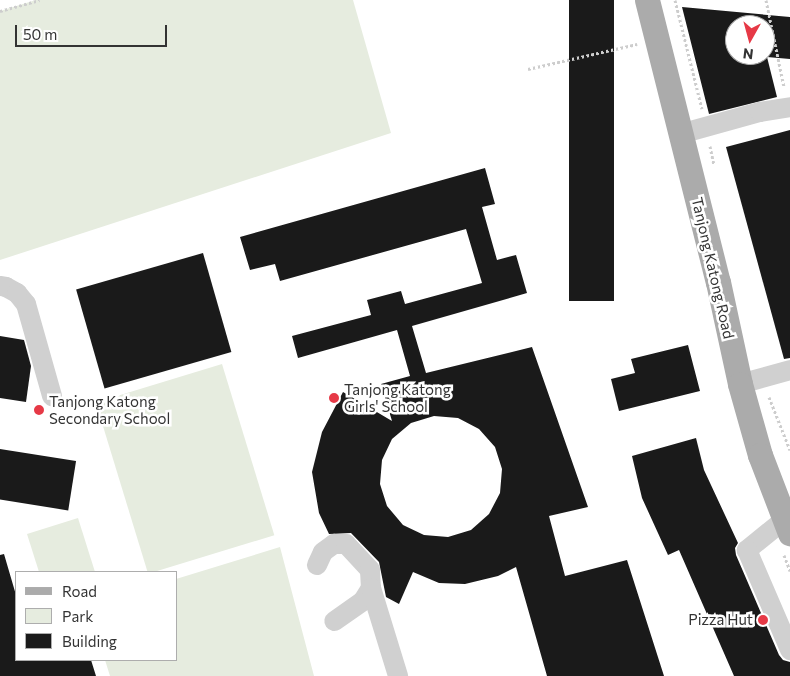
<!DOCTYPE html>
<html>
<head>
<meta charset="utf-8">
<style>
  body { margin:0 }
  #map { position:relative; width:790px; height:676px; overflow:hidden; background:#fff; font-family:Commissioner,sans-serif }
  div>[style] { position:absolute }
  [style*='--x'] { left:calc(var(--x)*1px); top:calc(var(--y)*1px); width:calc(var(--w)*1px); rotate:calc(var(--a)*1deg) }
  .green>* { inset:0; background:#e6ecdf; transform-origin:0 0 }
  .building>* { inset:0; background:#1a1a1a; transform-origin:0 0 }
  .path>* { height:3px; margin-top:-1.5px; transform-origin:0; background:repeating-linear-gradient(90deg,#cdcdcd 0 2.5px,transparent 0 5px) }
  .minor>* { height:20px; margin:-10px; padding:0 10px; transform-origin:10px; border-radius:10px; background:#d0d0d0 }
  .major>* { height:25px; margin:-12.5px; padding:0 12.5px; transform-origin:12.5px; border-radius:12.5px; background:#ababab }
  .dots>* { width:14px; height:14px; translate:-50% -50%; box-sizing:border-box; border:2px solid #fff; border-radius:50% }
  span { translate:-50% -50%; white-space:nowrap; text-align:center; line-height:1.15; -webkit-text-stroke:5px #fff; paint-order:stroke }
  .street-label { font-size:15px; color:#333 }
  .poi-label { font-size:15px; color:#333 }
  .left { translate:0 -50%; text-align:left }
  .right { translate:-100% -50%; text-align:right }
  .legend { position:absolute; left:15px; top:571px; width:162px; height:90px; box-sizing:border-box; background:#fff; border:1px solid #adadad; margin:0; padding:6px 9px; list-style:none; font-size:15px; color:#333 }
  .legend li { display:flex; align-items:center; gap:10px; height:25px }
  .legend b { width:25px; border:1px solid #adadad }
  .north { position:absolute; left:725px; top:15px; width:50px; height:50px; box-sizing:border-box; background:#fff; border:1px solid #adadad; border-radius:50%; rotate:187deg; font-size:14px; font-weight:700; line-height:20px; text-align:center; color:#333 }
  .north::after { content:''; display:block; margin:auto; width:18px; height:22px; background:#e63946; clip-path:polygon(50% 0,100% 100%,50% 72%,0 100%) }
  .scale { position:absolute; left:15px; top:25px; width:152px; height:22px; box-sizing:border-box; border:2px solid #333; border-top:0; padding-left:6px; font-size:15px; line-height:18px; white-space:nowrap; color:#333; -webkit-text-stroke:4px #fff; paint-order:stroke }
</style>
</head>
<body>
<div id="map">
  <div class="green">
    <i style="clip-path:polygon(36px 0,353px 0,391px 133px,0 260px,0 11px)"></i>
    <i style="left:222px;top:364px;width:179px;height:132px;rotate:73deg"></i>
    <i style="clip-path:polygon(78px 518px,95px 572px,39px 572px,27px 534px)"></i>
    <i style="clip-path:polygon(280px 547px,314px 676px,110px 676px,105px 660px,176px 660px,176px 579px)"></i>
  </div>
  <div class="building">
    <i style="left:569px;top:0;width:45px;height:301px"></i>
    <i style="clip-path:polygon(evenodd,682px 7px,790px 17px,790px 59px,767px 57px,777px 97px,709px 114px,682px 7px,735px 25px,765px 25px,765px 55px,735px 55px,735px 25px)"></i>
    <i style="clip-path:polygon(790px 130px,790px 358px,784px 359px,726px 147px)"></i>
    <i style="clip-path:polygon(evenodd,485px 168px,495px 204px,482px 207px,497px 260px,516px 255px,527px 293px,412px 326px,426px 373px,532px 347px,588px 507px,549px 516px,565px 576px,627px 560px,664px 676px,547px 676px,516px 567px,498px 576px,465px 584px,439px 583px,413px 572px,399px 604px,386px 597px,379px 562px,351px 533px,329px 534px,319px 513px,312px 472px,322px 432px,343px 392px,392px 421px,381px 384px,410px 376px,397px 330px,298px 358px,292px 336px,371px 315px,367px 300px,401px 291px,405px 304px,482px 283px,466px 229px,280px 281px,275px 264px,250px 270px,240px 237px,485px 168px,434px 416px,458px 418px,479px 429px,495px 447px,502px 469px,500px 493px,489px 514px,471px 530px,448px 537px,424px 535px,403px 525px,387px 506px,380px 484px,382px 460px,392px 439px,411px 423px,434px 416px)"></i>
    <i style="left:203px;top:253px;width:103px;height:132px;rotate:74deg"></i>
    <i style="clip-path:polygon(0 336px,24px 340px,31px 366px,26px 402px,0 398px)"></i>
    <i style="clip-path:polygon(688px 345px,700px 391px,619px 411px,611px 379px,635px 373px,631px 359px)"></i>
    <i style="clip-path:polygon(696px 438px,704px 470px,738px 543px,735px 548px,736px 555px,779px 655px,783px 660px,790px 662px,790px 676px,734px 676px,679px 550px,668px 555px,642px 498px,632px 456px)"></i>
    <i style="left:0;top:449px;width:77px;height:50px;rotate:9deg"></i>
    <i style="clip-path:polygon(4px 554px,16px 595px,16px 660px,91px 660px,96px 676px,0 676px,0 555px)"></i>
  </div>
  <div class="path">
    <i style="--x:675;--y:0;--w:112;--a:76.1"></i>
    <i style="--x:766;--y:0;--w:89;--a:78.3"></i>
    <i style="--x:0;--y:11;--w:41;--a:-15.4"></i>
    <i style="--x:528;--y:69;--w:112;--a:-12.9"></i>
    <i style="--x:710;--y:146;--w:19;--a:78"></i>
    <i style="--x:769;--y:397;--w:57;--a:68.4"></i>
    <i style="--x:784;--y:555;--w:17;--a:69"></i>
  </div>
  <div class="minor">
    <i style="--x:680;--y:134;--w:83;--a:-15.4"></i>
    <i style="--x:760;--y:112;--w:30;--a:-9"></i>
    <i style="--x:0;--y:286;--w:6;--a:9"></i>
    <i style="--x:6;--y:287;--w:13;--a:29"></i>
    <i style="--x:17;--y:293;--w:14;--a:51"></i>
    <i style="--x:26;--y:304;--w:96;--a:74.2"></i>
    <i style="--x:740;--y:384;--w:52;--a:-15.6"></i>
    <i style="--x:784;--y:520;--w:48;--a:141"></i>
    <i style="--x:747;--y:550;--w:109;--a:66.7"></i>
    <i style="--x:317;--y:565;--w:14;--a:-65"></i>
    <i style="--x:323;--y:552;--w:14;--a:-36"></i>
    <i style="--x:334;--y:544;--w:12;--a:0"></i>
    <i style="--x:346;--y:544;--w:35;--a:47"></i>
    <i style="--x:370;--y:570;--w:18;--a:87"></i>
    <i style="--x:371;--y:588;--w:15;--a:122"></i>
    <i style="--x:363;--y:601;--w:35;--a:145"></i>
    <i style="--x:371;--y:588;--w:92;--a:72.9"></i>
  </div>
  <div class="major">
    <i style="--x:647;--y:0;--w:291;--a:75.9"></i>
    <i style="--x:718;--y:282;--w:104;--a:77.8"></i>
    <i style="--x:740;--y:384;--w:74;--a:74.3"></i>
    <i style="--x:760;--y:455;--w:84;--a:69"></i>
  </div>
  <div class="dots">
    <i style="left:334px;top:398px;background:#e63946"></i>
    <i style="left:39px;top:410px;background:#e63946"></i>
    <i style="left:763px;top:620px;background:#e63946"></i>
  </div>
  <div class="street-label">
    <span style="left:713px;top:268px;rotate:77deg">Tanjong Katong Road</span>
  </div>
  <div class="poi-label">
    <span class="left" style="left:344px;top:398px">Tanjong Katong<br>Girls' School</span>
    <span class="left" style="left:49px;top:410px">Tanjong Katong<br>Secondary School</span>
    <span class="right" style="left:753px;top:620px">Pizza Hut</span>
  </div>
  <ul class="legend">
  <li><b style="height:6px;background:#ababab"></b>Road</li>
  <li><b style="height:14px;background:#e6ecdf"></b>Park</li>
  <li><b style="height:14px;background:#1a1a1a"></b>Building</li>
  </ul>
  <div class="north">N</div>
  <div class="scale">50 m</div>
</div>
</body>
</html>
